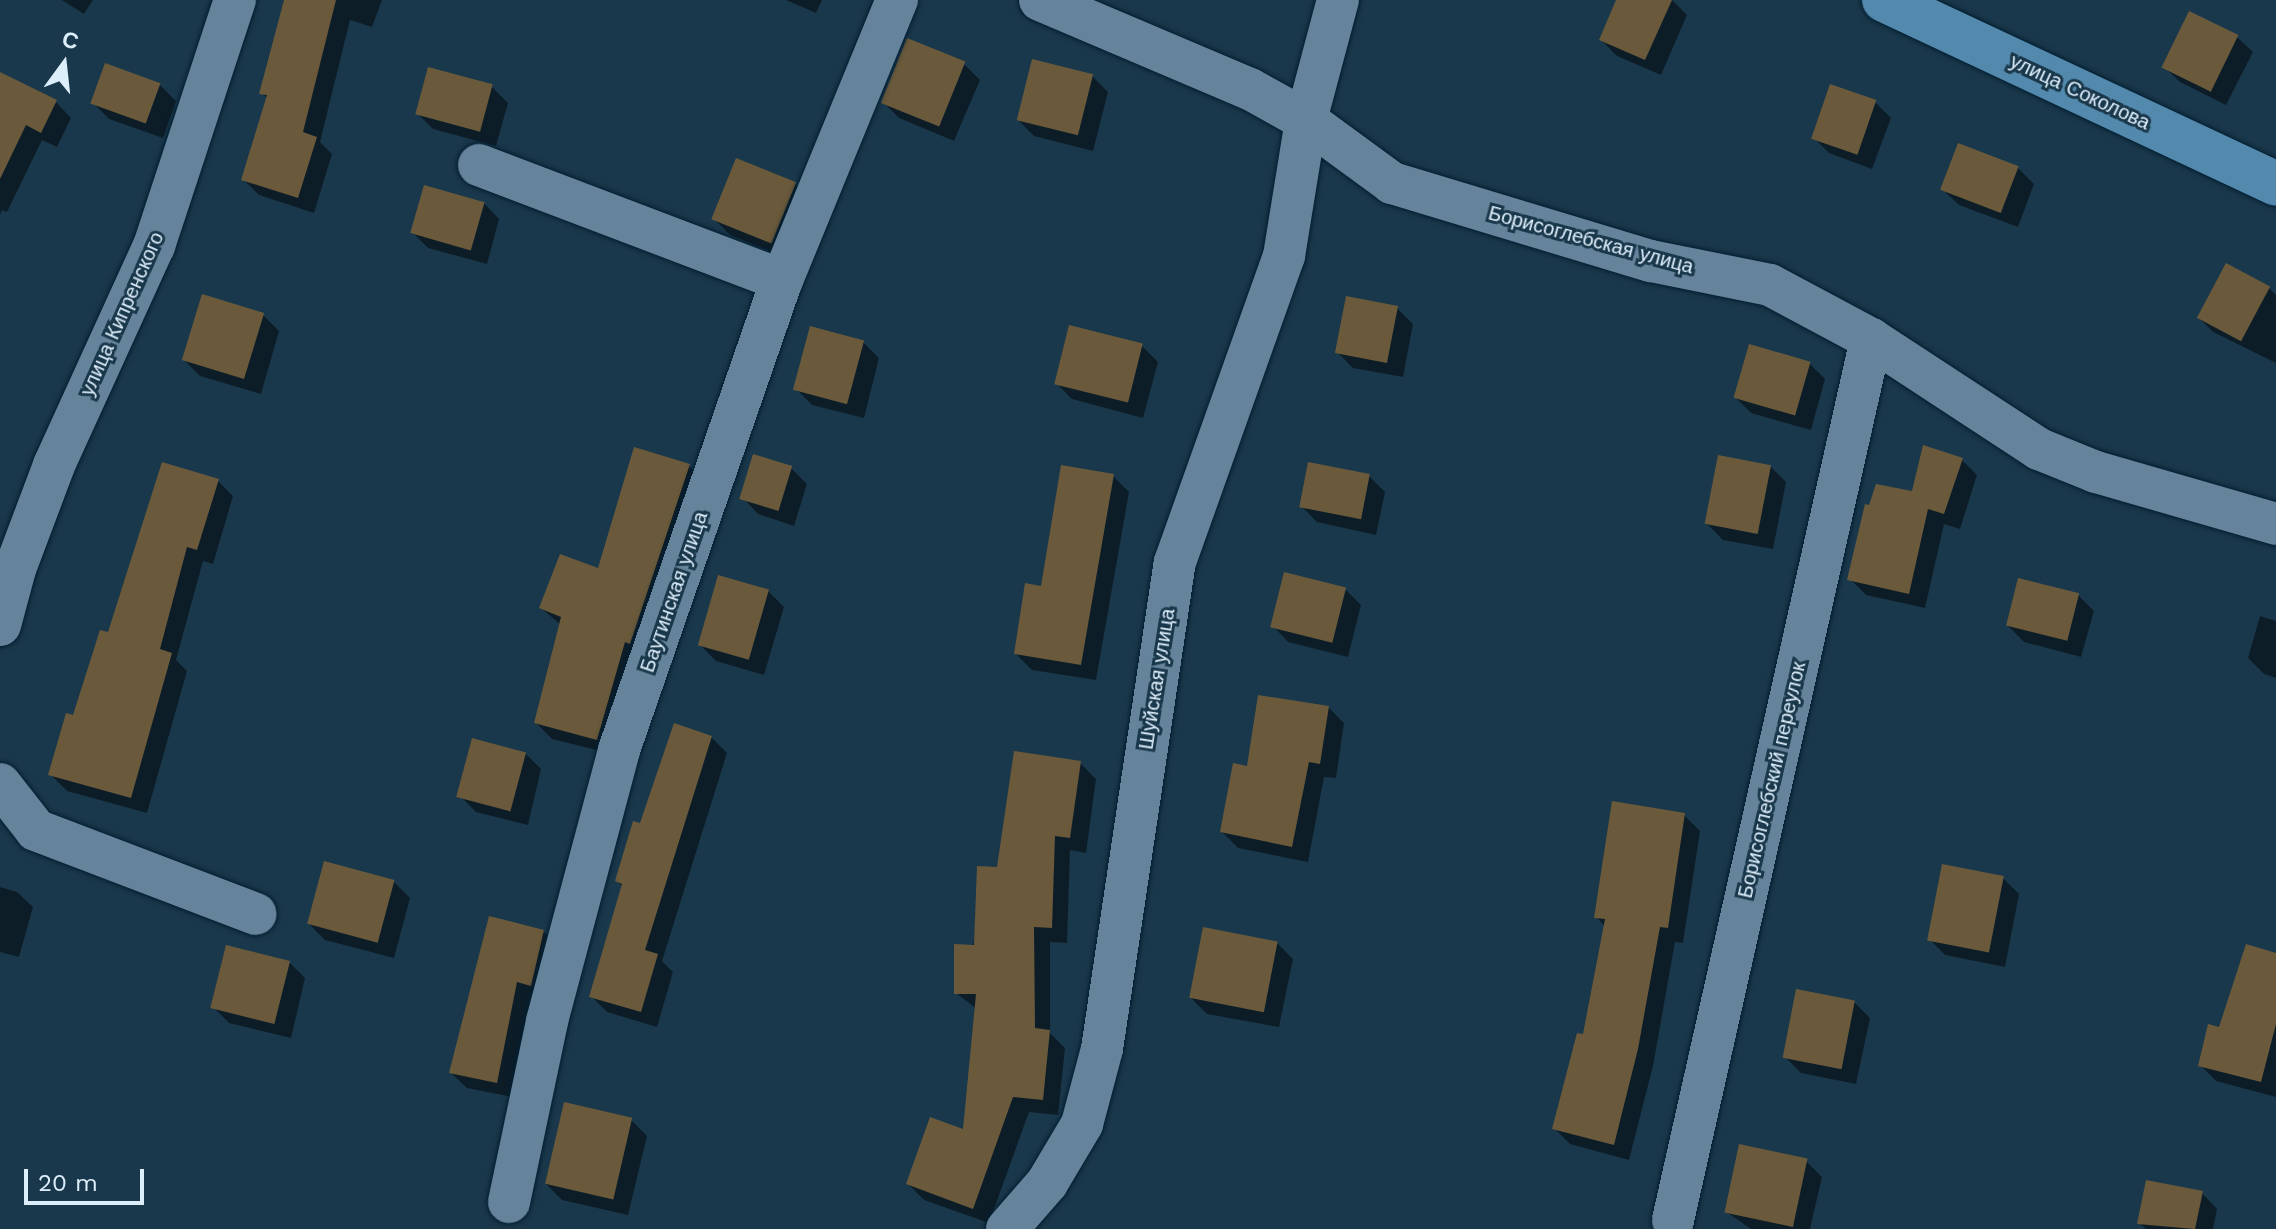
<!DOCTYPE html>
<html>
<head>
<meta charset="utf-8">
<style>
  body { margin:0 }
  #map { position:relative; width:2276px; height:1229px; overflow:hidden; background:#1a384b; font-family:"Work Sans",sans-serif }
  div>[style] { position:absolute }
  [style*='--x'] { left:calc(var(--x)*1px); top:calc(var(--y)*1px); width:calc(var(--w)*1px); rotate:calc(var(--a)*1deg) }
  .shadow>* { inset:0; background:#0007 }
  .building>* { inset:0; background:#6a5a3b; transform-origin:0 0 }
  .roads { filter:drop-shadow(0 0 2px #011e31) drop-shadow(0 0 2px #011e31) }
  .street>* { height:42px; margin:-21px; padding:0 21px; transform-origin:21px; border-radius:21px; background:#65849b }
  .secondary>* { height:44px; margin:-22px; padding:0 22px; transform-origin:22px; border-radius:22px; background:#5389ac }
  span { translate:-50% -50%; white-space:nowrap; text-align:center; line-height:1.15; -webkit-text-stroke:6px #1a384b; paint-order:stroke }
  .street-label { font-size:20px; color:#ddeefb }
  .north { position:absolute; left:24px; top:24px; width:80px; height:80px; -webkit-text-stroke:6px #1a384b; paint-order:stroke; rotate:15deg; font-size:22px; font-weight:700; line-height:32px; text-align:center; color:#ddeefb }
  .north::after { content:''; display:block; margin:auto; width:28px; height:36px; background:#ddeefb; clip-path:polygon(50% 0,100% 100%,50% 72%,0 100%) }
  .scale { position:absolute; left:24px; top:1169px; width:120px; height:36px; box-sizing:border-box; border:4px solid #ddeefb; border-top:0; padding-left:10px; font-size:24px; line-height:28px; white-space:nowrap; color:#ddeefb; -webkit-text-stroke:6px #1a384b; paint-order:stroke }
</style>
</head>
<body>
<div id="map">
  <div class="shadow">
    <i style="clip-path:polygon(62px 0,93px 0,84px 14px)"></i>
    <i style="clip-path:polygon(286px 0,382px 0,372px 27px,350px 20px,320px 142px,332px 154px,314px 213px,259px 195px,243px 179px,268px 99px,262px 93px)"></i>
    <i style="clip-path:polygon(786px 0,822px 0,816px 13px)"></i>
    <i style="clip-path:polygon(1619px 0,1672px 0,1687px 15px,1661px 75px,1617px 56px,1601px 40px)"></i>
    <i style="clip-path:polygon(2237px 37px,2253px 52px,2226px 105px,2180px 82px,2164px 67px)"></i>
    <i style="clip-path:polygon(964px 64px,980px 80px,954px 141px,899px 118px,883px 102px)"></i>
    <i style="clip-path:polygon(0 74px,56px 102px,71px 118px,57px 147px,42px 140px,7px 212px,2px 210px,0 215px)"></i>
    <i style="clip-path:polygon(1092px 76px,1108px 92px,1093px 151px,1034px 136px,1018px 120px)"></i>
    <i style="clip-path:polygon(160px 85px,176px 101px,163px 138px,109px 119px,93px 103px)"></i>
    <i style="clip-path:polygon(492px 87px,508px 103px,496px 146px,433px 129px,417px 113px)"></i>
    <i style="clip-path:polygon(1875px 102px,1891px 118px,1872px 169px,1829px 153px,1813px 137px)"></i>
    <i style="clip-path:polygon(2018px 168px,2034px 184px,2018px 227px,1959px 205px,1943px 190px)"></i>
    <i style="clip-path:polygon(795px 184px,811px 200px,787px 258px,730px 235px,714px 219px)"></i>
    <i style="clip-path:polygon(484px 203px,499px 219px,487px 264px,428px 248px,412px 232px)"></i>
    <i style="clip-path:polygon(2269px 288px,2276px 295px,2276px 363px,2213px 332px,2199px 318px)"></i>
    <i style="clip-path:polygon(1397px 308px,1413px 324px,1403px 377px,1353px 368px,1337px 352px)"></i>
    <i style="clip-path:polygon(263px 315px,279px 331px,261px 394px,200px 376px,184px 360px)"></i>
    <i style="clip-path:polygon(863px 342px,879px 358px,864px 418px,812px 405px,796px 389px)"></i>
    <i style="clip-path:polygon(1142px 346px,1158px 362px,1143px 418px,1072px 399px,1056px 383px)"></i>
    <i style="clip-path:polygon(1809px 363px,1825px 379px,1811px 430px,1751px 413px,1735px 397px)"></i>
    <i style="clip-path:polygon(1962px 460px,1977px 475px,1960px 529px,1944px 524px,1925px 608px,1866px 595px,1850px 579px,1913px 494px)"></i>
    <i style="clip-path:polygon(689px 466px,705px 482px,613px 754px,552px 739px,536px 723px,561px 625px,541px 608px,599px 571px)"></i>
    <i style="clip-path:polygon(1770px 466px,1786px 482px,1773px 549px,1723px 540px,1707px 524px)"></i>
    <i style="clip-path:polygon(791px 468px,807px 484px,794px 526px,758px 514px,743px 498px)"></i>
    <i style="clip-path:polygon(1113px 476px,1129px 492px,1096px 680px,1032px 670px,1016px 654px,1043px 588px)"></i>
    <i style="clip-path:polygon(1369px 476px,1385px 492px,1376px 535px,1317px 522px,1301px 506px)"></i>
    <i style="clip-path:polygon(217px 480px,233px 496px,213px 564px,203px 561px,176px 660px,187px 671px,147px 813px,67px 791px,51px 775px,109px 635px)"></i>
    <i style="clip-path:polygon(1345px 589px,1361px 605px,1348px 657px,1288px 642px,1273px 626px)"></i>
    <i style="clip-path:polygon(768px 591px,784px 607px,764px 675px,716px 661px,700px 645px)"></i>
    <i style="clip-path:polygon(2078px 595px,2094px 611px,2081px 657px,2024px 642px,2008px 626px)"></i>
    <i style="clip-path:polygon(2260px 616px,2276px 621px,2276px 678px,2264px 674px,2248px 658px)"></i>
    <i style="clip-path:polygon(1328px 707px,1344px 723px,1336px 778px,1324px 777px,1308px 862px,1238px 848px,1222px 832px)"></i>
    <i style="clip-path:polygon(711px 737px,727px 753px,662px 961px,673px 972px,657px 1027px,607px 1012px,591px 996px,623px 887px,617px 881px,641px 825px)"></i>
    <i style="clip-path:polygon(525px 753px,541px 769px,528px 825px,476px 812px,460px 796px)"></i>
    <i style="clip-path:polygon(1080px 763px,1096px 779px,1086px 853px,1070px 850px,1067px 943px,1050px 942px,1050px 1033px,1065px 1048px,1058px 1115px,1029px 1112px,989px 1223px,924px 1200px,908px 1184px,965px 1131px,977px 1009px,956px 993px,999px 869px)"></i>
    <i style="clip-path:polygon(1684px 815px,1700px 831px,1683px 943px,1675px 942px,1653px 1066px,1629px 1160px,1570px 1144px,1554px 1128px,1585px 1037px,1606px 927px,1596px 917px)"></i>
    <i style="clip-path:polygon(2003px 878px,2019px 894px,2005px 967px,1945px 955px,1929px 939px)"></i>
    <i style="clip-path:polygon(394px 882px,410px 898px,394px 958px,325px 940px,309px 924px)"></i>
    <i style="clip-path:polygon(0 887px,17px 892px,33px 907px,19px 957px,0 952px)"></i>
    <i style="clip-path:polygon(543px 931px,559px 947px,513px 1097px,467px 1088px,451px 1073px)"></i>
    <i style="clip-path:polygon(1277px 943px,1293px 959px,1279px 1027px,1207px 1014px,1191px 998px)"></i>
    <i style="clip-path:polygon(2276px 955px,2276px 1097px,2216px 1081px,2200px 1065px)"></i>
    <i style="clip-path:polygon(289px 962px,305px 978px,291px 1038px,229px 1023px,213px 1007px)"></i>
    <i style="clip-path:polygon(1854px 1002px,1870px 1018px,1856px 1084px,1801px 1073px,1785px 1057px)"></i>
    <i style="clip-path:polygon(631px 1120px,647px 1136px,628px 1215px,562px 1200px,546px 1184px)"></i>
    <i style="clip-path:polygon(1806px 1161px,1822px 1177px,1810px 1229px,1751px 1229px,1725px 1211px)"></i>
    <i style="clip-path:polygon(2202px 1193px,2217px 1209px,2213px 1229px,2146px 1229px,2139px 1223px)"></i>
  </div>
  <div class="building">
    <i style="clip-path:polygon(284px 0,336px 0,303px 132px,317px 137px,298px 198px,241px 180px,267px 95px,259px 94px)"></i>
    <i style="clip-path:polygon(1616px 0,1672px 0,1645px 60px,1599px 40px)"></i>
    <i style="left:2189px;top:11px;width:55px;height:63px;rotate:26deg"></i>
    <i style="left:907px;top:38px;width:63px;height:70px;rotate:22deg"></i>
    <i style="left:1032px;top:59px;width:63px;height:63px;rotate:14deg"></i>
    <i style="left:105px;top:63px;width:59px;height:43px;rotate:20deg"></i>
    <i style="left:428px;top:67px;width:67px;height:49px;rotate:15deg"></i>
    <i style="clip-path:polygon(0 72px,57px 100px,41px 133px,26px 125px,0 179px)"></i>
    <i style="left:1830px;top:84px;width:49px;height:58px;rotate:19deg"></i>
    <i style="left:1958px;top:143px;width:65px;height:50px;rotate:21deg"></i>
    <i style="left:736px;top:158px;width:65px;height:66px;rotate:22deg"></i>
    <i style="left:424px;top:185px;width:63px;height:50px;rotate:16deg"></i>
    <i style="left:2226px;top:263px;width:50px;height:62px;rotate:28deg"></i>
    <i style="left:202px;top:294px;width:65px;height:69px;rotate:17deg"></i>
    <i style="left:1346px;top:296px;width:53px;height:58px;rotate:11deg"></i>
    <i style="left:1069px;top:325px;width:76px;height:61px;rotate:14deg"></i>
    <i style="left:810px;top:326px;width:56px;height:66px;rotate:15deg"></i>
    <i style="left:1749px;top:344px;width:64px;height:56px;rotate:16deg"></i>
    <i style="clip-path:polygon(1923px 445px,1963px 458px,1944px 514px,1928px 509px,1909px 594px,1847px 580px,1865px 504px,1869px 505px,1876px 484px,1912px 491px)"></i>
    <i style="clip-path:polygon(634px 447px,690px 464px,630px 644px,625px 642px,597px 740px,534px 723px,561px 617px,539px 608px,560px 554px,598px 568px)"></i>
    <i style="left:753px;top:454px;width:41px;height:47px;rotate:17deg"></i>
    <i style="left:1718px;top:455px;width:54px;height:70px;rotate:11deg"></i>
    <i style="clip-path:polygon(162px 462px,219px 479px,197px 550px,187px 547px,160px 649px,172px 653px,131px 798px,48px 775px,66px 713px,73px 715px,100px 630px,108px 632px)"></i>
    <i style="left:1308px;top:462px;width:63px;height:46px;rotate:11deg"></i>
    <i style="clip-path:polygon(1061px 465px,1114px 474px,1081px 665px,1014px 654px,1025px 583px,1041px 586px)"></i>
    <i style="left:1284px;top:572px;width:64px;height:57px;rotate:14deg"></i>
    <i style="left:718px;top:575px;width:53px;height:73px;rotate:16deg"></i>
    <i style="left:2018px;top:578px;width:63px;height:49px;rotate:14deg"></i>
    <i style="clip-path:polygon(1258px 695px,1329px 706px,1320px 764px,1309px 762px,1292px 847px,1220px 832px,1233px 763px,1247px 766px)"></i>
    <i style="clip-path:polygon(674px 723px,712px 736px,645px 950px,658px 954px,641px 1012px,589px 997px,622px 884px,615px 881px,633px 821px,640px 823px)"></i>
    <i style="left:472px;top:738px;width:56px;height:61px;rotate:15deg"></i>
    <i style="clip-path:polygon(1014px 751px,1081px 761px,1070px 838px,1055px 836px,1052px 928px,1034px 927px,1035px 1028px,1050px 1030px,1043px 1100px,1013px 1097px,973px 1209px,906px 1184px,930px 1117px,963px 1129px,976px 994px,954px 994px,954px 944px,974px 945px,977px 866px,997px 867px)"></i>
    <i style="clip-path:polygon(1612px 801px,1685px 813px,1668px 928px,1660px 927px,1638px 1049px,1614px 1145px,1552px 1129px,1577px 1033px,1583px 1034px,1605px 919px,1594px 918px)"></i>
    <i style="left:324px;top:861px;width:73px;height:65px;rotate:15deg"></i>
    <i style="left:1942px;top:864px;width:63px;height:78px;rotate:11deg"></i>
    <i style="clip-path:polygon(489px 916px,544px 930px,531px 986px,517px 982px,497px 1083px,449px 1073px)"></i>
    <i style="left:1203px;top:927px;width:76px;height:72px;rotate:11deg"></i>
    <i style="clip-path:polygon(2246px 944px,2276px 953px,2276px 1024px,2261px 1082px,2198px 1066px,2208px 1024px,2219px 1027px)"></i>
    <i style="left:226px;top:945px;width:66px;height:65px;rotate:14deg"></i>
    <i style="left:1796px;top:989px;width:60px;height:70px;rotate:11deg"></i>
    <i style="left:564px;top:1102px;width:70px;height:84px;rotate:13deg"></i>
    <i style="left:1739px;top:1144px;width:70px;height:70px;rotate:12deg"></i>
    <i style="clip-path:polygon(2146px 1180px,2203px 1191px,2195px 1229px,2137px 1224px)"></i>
  </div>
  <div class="roads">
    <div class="street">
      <i style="--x:1040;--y:0;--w:228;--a:23"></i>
      <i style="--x:1250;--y:89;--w:64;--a:29"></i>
      <i style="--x:1306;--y:120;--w:107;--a:36.2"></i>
      <i style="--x:1392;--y:183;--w:270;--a:16.8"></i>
      <i style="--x:1651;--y:261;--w:121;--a:11.4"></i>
      <i style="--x:1770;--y:285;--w:115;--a:28.1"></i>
      <i style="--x:1871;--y:339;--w:201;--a:33.2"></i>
      <i style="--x:2039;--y:449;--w:61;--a:22"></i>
      <i style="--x:2096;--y:472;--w:187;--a:16.1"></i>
      <i style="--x:479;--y:165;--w:324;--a:20.8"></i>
      <i style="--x:0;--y:625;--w:58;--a:-75"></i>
      <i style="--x:15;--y:569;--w:111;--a:-69.4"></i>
      <i style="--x:54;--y:465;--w:241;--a:-65.5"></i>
      <i style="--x:154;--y:246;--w:259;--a:-71.8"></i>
      <i style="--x:0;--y:784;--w:58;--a:52"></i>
      <i style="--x:36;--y:830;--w:235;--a:20.9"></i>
      <i style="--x:509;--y:1202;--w:185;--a:-78.1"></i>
      <i style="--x:547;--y:1021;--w:280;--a:-75.1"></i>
      <i style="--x:619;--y:750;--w:497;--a:-70.9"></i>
      <i style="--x:782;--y:280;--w:303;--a:-67.7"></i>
      <i style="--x:1673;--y:1220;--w:903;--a:-77.33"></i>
      <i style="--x:1007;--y:1229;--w:61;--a:-49"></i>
      <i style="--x:1047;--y:1183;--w:69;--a:-59.3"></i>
      <i style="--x:1082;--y:1124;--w:78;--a:-75.1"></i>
      <i style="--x:1102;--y:1049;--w:492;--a:-81.5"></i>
      <i style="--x:1175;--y:562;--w:325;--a:-70.4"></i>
      <i style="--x:1284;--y:256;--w:138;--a:-80.8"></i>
      <i style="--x:1306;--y:120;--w:124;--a:-75.1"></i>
    </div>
    <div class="secondary">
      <i style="--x:1884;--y:0;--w:433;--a:25.1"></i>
    </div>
  </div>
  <div class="street-label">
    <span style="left:2080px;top:92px;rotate:25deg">улица Соколова</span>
    <span style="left:1591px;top:240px;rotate:15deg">Борисоглебская улица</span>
    <span style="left:122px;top:314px;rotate:-66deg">улица Кипренского</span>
    <span style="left:674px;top:592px;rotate:-71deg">Баутинская улица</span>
    <span style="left:1157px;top:679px;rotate:-81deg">Шуйская улица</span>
    <span style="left:1772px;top:780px;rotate:-77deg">Борисоглебский переулок</span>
  </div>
  <div class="north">С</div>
  <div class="scale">20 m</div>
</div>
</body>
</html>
